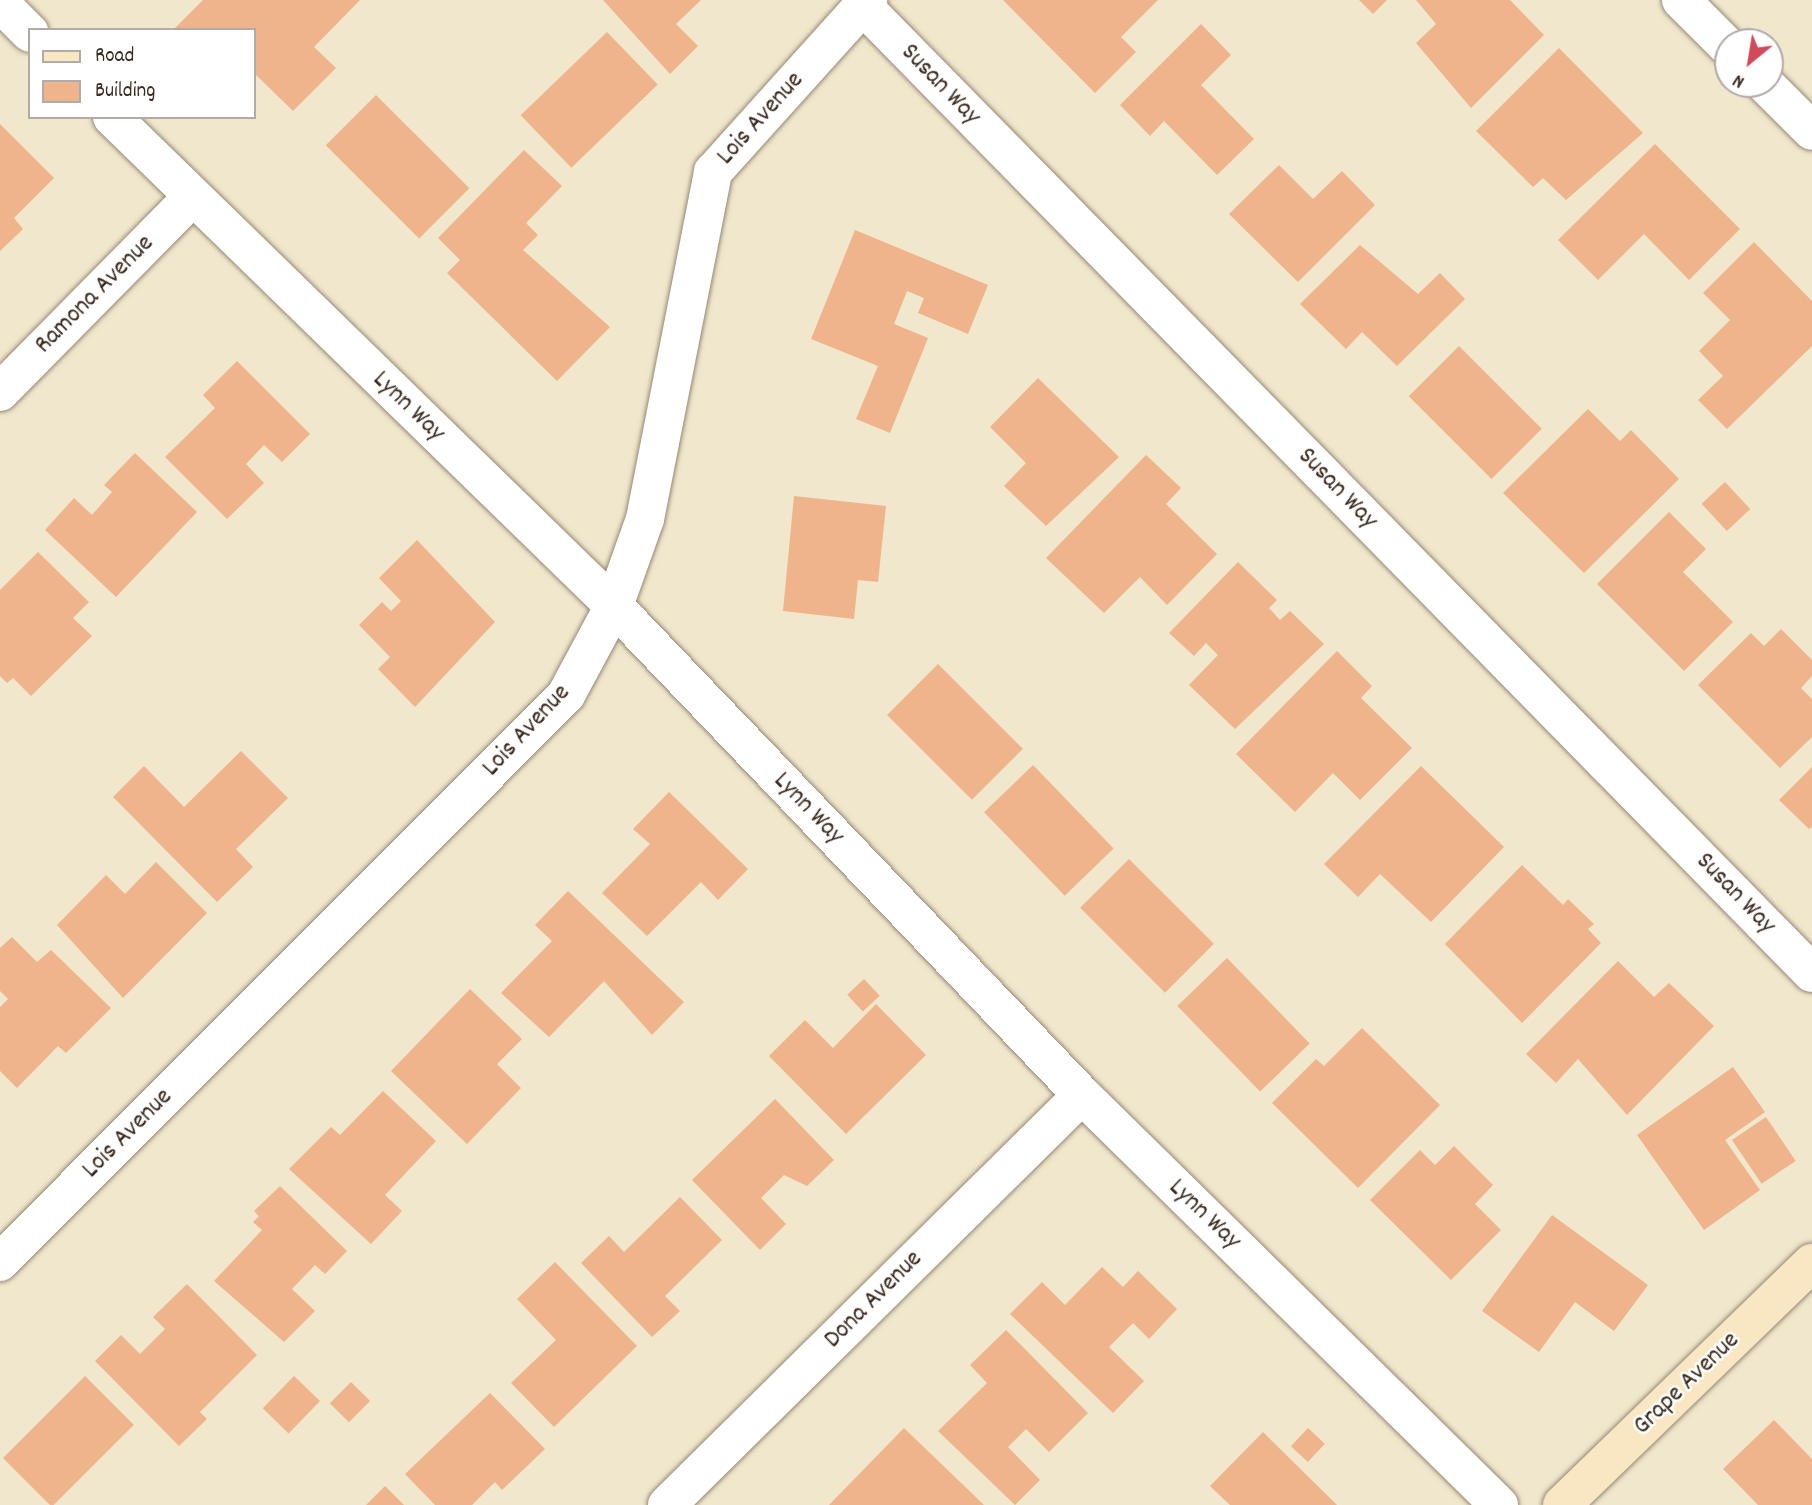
<!DOCTYPE html>
<html>
<head>
<meta charset="utf-8">
<style>
  body { margin:0 }
  #map { position:relative; width:1812px; height:1505px; overflow:hidden; background:#f0e7cc; font-family:Dekko,sans-serif }
  div>[style] { position:absolute }
  [style*='--x'] { left:calc(var(--x)*1px); top:calc(var(--y)*1px); width:calc(var(--w)*1px); rotate:calc(var(--a)*1deg) }
  .building>* { inset:0; background:#efb48b; transform-origin:0 0 }
  .roads { filter:drop-shadow(0 0 2px #968875) drop-shadow(0 0 2px #968875) }
  .street>* { height:38px; margin:-19px; padding:0 19px; transform-origin:19px; border-radius:19px; background:#fff }
  .secondary>* { height:38px; margin:-19px; padding:0 19px; transform-origin:19px; border-radius:19px; background:#f9e7c3 }
  span { translate:-50% -50%; white-space:nowrap; text-align:center; line-height:1.15; -webkit-text-stroke:5px #fff; paint-order:stroke }
  .street-label { font-size:26px; color:#3b2a1e }
  .legend { position:absolute; left:28px; top:28px; width:228px; height:91px; box-sizing:border-box; background:#fff; border:2px solid #b1aaa5; margin:0; padding:9px 12px; list-style:none; font-size:21px; color:#3b2a1e }
  .legend li { display:flex; align-items:center; gap:14px; height:35px }
  .legend b { width:35px; border:2px solid #b1aaa5 }
  .north { position:absolute; left:1714px; top:28px; width:70px; height:70px; box-sizing:border-box; background:#fff; border:2px solid #b1aaa5; border-radius:50%; rotate:210deg; font-size:19px; font-weight:700; line-height:28px; text-align:center; color:#3b2a1e }
  .north::after { content:''; display:block; margin:auto; width:24px; height:32px; background:#d1495b; clip-path:polygon(50% 0,100% 100%,50% 72%,0 100%) }
</style>
</head>
<body>
<div id="map">
  <div class="building">
    <i style="clip-path:polygon(203px 0,360px 0,314px 47px,336px 68px,293px 111px,254px 73px,254px 30px,173px 30px)"></i>
    <i style="clip-path:polygon(603px 0,701px 0,676px 24px,698px 46px,670px 74px)"></i>
    <i style="clip-path:polygon(1003px 0,1158px 0,1121px 37px,1136px 52px,1095px 93px)"></i>
    <i style="clip-path:polygon(1359px 0,1387px 0,1373px 14px)"></i>
    <i style="clip-path:polygon(1416px 0,1510px 0,1544px 35px,1471px 108px,1416px 43px,1436px 24px)"></i>
    <i style="clip-path:polygon(1201px 24px,1231px 55px,1201px 85px,1254px 139px,1217px 175px,1164px 121px,1150px 136px,1120px 105px)"></i>
    <i style="left:607px;top:32px;width:73px;height:120px;rotate:46deg"></i>
    <i style="clip-path:polygon(1559px 48px,1643px 133px,1566px 200px,1543px 178px,1533px 187px,1476px 131px)"></i>
    <i style="left:376px;top:95px;width:132px;height:71px;rotate:45deg"></i>
    <i style="clip-path:polygon(0 124px,54px 178px,14px 218px,23px 229px,0 251px)"></i>
    <i style="clip-path:polygon(1655px 144px,1740px 229px,1689px 280px,1644px 234px,1598px 280px,1558px 240px)"></i>
    <i style="clip-path:polygon(524px 150px,562px 186px,526px 223px,538px 235px,523px 250px,610px 327px,557px 381px,447px 273px,460px 260px,438px 238px)"></i>
    <i style="clip-path:polygon(1279px 165px,1313px 199px,1342px 171px,1375px 205px,1298px 282px,1229px 214px)"></i>
    <i style="clip-path:polygon(855px 230px,988px 285px,968px 334px,918px 313px,924px 298px,907px 291px,894px 324px,928px 338px,890px 433px,856px 419px,878px 366px,811px 339px)"></i>
    <i style="clip-path:polygon(1754px 242px,1812px 301px,1812px 346px,1727px 429px,1698px 400px,1723px 376px,1699px 351px,1730px 320px,1703px 293px)"></i>
    <i style="clip-path:polygon(1360px 245px,1418px 294px,1440px 273px,1465px 299px,1397px 366px,1362px 332px,1346px 349px,1300px 304px)"></i>
    <i style="left:1459px;top:346px;width:117px;height:71px;rotate:45deg"></i>
    <i style="clip-path:polygon(237px 361px,310px 434px,282px 462px,264px 445px,246px 464px,264px 483px,227px 519px,165px 457px,215px 408px,203px 395px)"></i>
    <i style="clip-path:polygon(1038px 378px,1119px 457px,1046px 526px,1004px 486px,1026px 463px,990px 427px)"></i>
    <i style="clip-path:polygon(1588px 409px,1620px 441px,1631px 430px,1679px 479px,1584px 573px,1503px 493px)"></i>
    <i style="clip-path:polygon(135px 453px,197px 512px,116px 597px,45px 530px,74px 498px,92px 515px,112px 492px,104px 485px)"></i>
    <i style="clip-path:polygon(1146px 455px,1181px 488px,1166px 504px,1217px 554px,1167px 605px,1140px 577px,1104px 613px,1046px 558px)"></i>
    <i style="left:1725px;top:482px;width:37px;height:32px;rotate:47deg"></i>
    <i style="clip-path:polygon(794px 496px,886px 506px,878px 582px,858px 580px,854px 619px,783px 611px)"></i>
    <i style="clip-path:polygon(1669px 512px,1706px 549px,1683px 572px,1733px 622px,1684px 671px,1597px 584px)"></i>
    <i style="clip-path:polygon(417px 540px,495px 622px,415px 707px,378px 669px,390px 657px,359px 625px,382px 602px,391px 611px,401px 601px,379px 578px)"></i>
    <i style="clip-path:polygon(38px 552px,89px 602px,73px 618px,92px 636px,31px 696px,13px 678px,7px 683px,0 676px,0 590px)"></i>
    <i style="clip-path:polygon(1238px 562px,1277px 600px,1269px 608px,1280px 620px,1290px 611px,1324px 644px,1235px 729px,1189px 685px,1218px 655px,1206px 643px,1194px 656px,1169px 633px)"></i>
    <i style="clip-path:polygon(1781px 629px,1812px 660px,1812px 676px,1801px 688px,1812px 699px,1812px 737px,1780px 768px,1698px 685px,1751px 633px,1764px 646px)"></i>
    <i style="clip-path:polygon(1337px 651px,1372px 686px,1361px 698px,1412px 748px,1360px 800px,1333px 773px,1295px 812px,1236px 754px)"></i>
    <i style="left:938px;top:664px;width:120px;height:72px;rotate:45deg"></i>
    <i style="clip-path:polygon(241px 751px,288px 798px,236px 849px,253px 867px,217px 902px,113px 797px,144px 766px,184px 807px)"></i>
    <i style="left:1033px;top:765px;width:116px;height:68px;rotate:46deg"></i>
    <i style="clip-path:polygon(1421px 766px,1504px 847px,1431px 922px,1380px 874px,1358px 897px,1324px 864px)"></i>
    <i style="clip-path:polygon(1812px 767px,1812px 827px,1809px 829px,1779px 800px)"></i>
    <i style="clip-path:polygon(669px 792px,748px 869px,718px 900px,701px 882px,647px 936px,602px 893px,650px 844px,633px 829px)"></i>
    <i style="left:1129px;top:859px;width:120px;height:69px;rotate:45deg"></i>
    <i style="clip-path:polygon(156px 862px,207px 913px,123px 998px,57px 925px,106px 875px,125px 894px)"></i>
    <i style="clip-path:polygon(1522px 865px,1563px 905px,1568px 899px,1594px 924px,1588px 929px,1601px 943px,1522px 1023px,1445px 944px)"></i>
    <i style="clip-path:polygon(568px 891px,684px 1002px,652px 1035px,604px 981px,549px 1037px,501px 993px,552px 941px,535px 925px)"></i>
    <i style="clip-path:polygon(12px 937px,37px 962px,51px 950px,111px 1008px,66px 1053px,58px 1046px,17px 1088px,0 1071px,0 1007px,8px 999px,0 991px,0 948px)"></i>
    <i style="left:1227px;top:958px;width:119px;height:69px;rotate:46deg"></i>
    <i style="clip-path:polygon(1618px 961px,1654px 997px,1669px 983px,1714px 1026px,1627px 1115px,1578px 1059px,1556px 1083px,1526px 1054px)"></i>
    <i style="left:864px;top:979px;width:23px;height:23px;rotate:47deg"></i>
    <i style="clip-path:polygon(470px 989px,522px 1039px,497px 1064px,521px 1088px,467px 1144px,391px 1071px)"></i>
    <i style="clip-path:polygon(876px 1004px,926px 1055px,846px 1134px,769px 1056px,805px 1020px,833px 1048px)"></i>
    <i style="clip-path:polygon(1362px 1028px,1440px 1105px,1358px 1188px,1272px 1103px,1316px 1059px,1324px 1066px)"></i>
    <i style="clip-path:polygon(1733px 1067px,1765px 1112px,1725px 1140px,1760px 1190px,1704px 1230px,1637px 1135px)"></i>
    <i style="clip-path:polygon(383px 1091px,436px 1141px,385px 1195px,402px 1211px,371px 1244px,289px 1169px,331px 1127px,340px 1135px)"></i>
    <i style="clip-path:polygon(775px 1099px,834px 1160px,807px 1186px,784px 1175px,761px 1198px,786px 1224px,760px 1250px,692px 1180px)"></i>
    <i style="left:1766px;top:1117px;width:53px;height:41px;rotate:56deg"></i>
    <i style="clip-path:polygon(1454px 1146px,1493px 1185px,1475px 1204px,1501px 1230px,1451px 1280px,1370px 1200px,1420px 1150px,1435px 1165px)"></i>
    <i style="clip-path:polygon(280px 1186px,347px 1251px,325px 1274px,315px 1265px,292px 1289px,315px 1311px,284px 1342px,214px 1281px,262px 1230px,253px 1222px,259px 1216px,254px 1211px)"></i>
    <i style="clip-path:polygon(680px 1197px,722px 1240px,665px 1296px,680px 1311px,652px 1337px,581px 1263px,609px 1236px,624px 1252px)"></i>
    <i style="clip-path:polygon(1552px 1215px,1648px 1285px,1614px 1331px,1575px 1302px,1539px 1352px,1482px 1311px)"></i>
    <i style="clip-path:polygon(555px 1262px,637px 1346px,554px 1427px,511px 1383px,556px 1340px,517px 1299px)"></i>
    <i style="clip-path:polygon(1102px 1267px,1123px 1287px,1138px 1271px,1177px 1309px,1149px 1339px,1133px 1323px,1109px 1347px,1144px 1381px,1113px 1413px,1010px 1314px,1042px 1282px,1065px 1305px)"></i>
    <i style="clip-path:polygon(187px 1284px,257px 1355px,200px 1412px,207px 1419px,179px 1446px,95px 1361px,121px 1335px,140px 1354px,165px 1329px,153px 1317px)"></i>
    <i style="clip-path:polygon(1006px 1330px,1088px 1413px,1049px 1452px,1026px 1429px,1008px 1447px,1040px 1480px,1015px 1505px,938px 1431px,987px 1383px,970px 1365px)"></i>
    <i style="left:85px;top:1376px;width:69px;height:116px;rotate:45deg"></i>
    <i style="left:294px;top:1376px;width:36px;height:45px;rotate:44deg"></i>
    <i style="left:351px;top:1382px;width:27px;height:30px;rotate:45deg"></i>
    <i style="clip-path:polygon(490px 1393px,545px 1449px,502px 1490px,495px 1482px,472px 1505px,435px 1505px,405px 1474px)"></i>
    <i style="clip-path:polygon(1774px 1420px,1812px 1459px,1812px 1505px,1758px 1505px,1723px 1469px)"></i>
    <i style="clip-path:polygon(904px 1428px,984px 1505px,829px 1505px)"></i>
    <i style="left:1308px;top:1428px;width:23px;height:25px;rotate:43deg"></i>
    <i style="clip-path:polygon(1263px 1432px,1337px 1505px,1230px 1505px,1210px 1486px)"></i>
    <i style="clip-path:polygon(385px 1486px,404px 1505px,366px 1505px)"></i>
  </div>
  <div class="roads">
    <div class="street">
      <i style="--x:1681;--y:0;--w:66;--a:45"></i>
      <i style="--x:0;--y:3;--w:42;--a:45"></i>
      <i style="--x:863;--y:6;--w:1355;--a:45.54"></i>
      <i style="--x:1765;--y:84;--w:66;--a:45"></i>
      <i style="--x:112;--y:117;--w:701;--a:44.25"></i>
      <i style="--x:614;--y:606;--w:677;--a:46.26"></i>
      <i style="--x:1082;--y:1095;--w:585;--a:44.52"></i>
      <i style="--x:0;--y:392;--w:272;--a:-45.4"></i>
      <i style="--x:0;--y:1262;--w:801;--a:-45.05"></i>
      <i style="--x:566;--y:695;--w:101;--a:-61.7"></i>
      <i style="--x:614;--y:606;--w:92;--a:-70.4"></i>
      <i style="--x:645;--y:519;--w:354;--a:-78.9"></i>
      <i style="--x:713;--y:172;--w:232;--a:-48"></i>
      <i style="--x:667;--y:1505;--w:583;--a:-44.65"></i>
    </div>
    <div class="secondary">
      <i style="--x:1562;--y:1505;--w:348;--a:-44.1"></i>
    </div>
  </div>
  <div class="street-label">
    <span style="left:940px;top:85px;rotate:46deg">Susan Way</span>
    <span style="left:761px;top:119px;rotate:-48deg">Lois Avenue</span>
    <span style="left:95px;top:295px;rotate:-45deg">Ramona Avenue</span>
    <span style="left:408px;top:407px;rotate:44deg">Lynn Way</span>
    <span style="left:1337px;top:489px;rotate:46deg">Susan Way</span>
    <span style="left:527px;top:731px;rotate:-47deg">Lois Avenue</span>
    <span style="left:808px;top:809px;rotate:46deg">Lynn Way</span>
    <span style="left:1735px;top:894px;rotate:46deg">Susan Way</span>
    <span style="left:128px;top:1134px;rotate:-45deg">Lois Avenue</span>
    <span style="left:1204px;top:1215px;rotate:44deg">Lynn Way</span>
    <span style="left:874px;top:1300px;rotate:-45deg">Dona Avenue</span>
    <span style="left:1687px;top:1384px;rotate:-44deg">Grape Avenue</span>
  </div>
  <ul class="legend">
  <li><b style="height:9px;background:#f9e7c3"></b>Road</li>
  <li><b style="height:19px;background:#efb48b"></b>Building</li>
  </ul>
  <div class="north">N</div>
</div>
</body>
</html>
